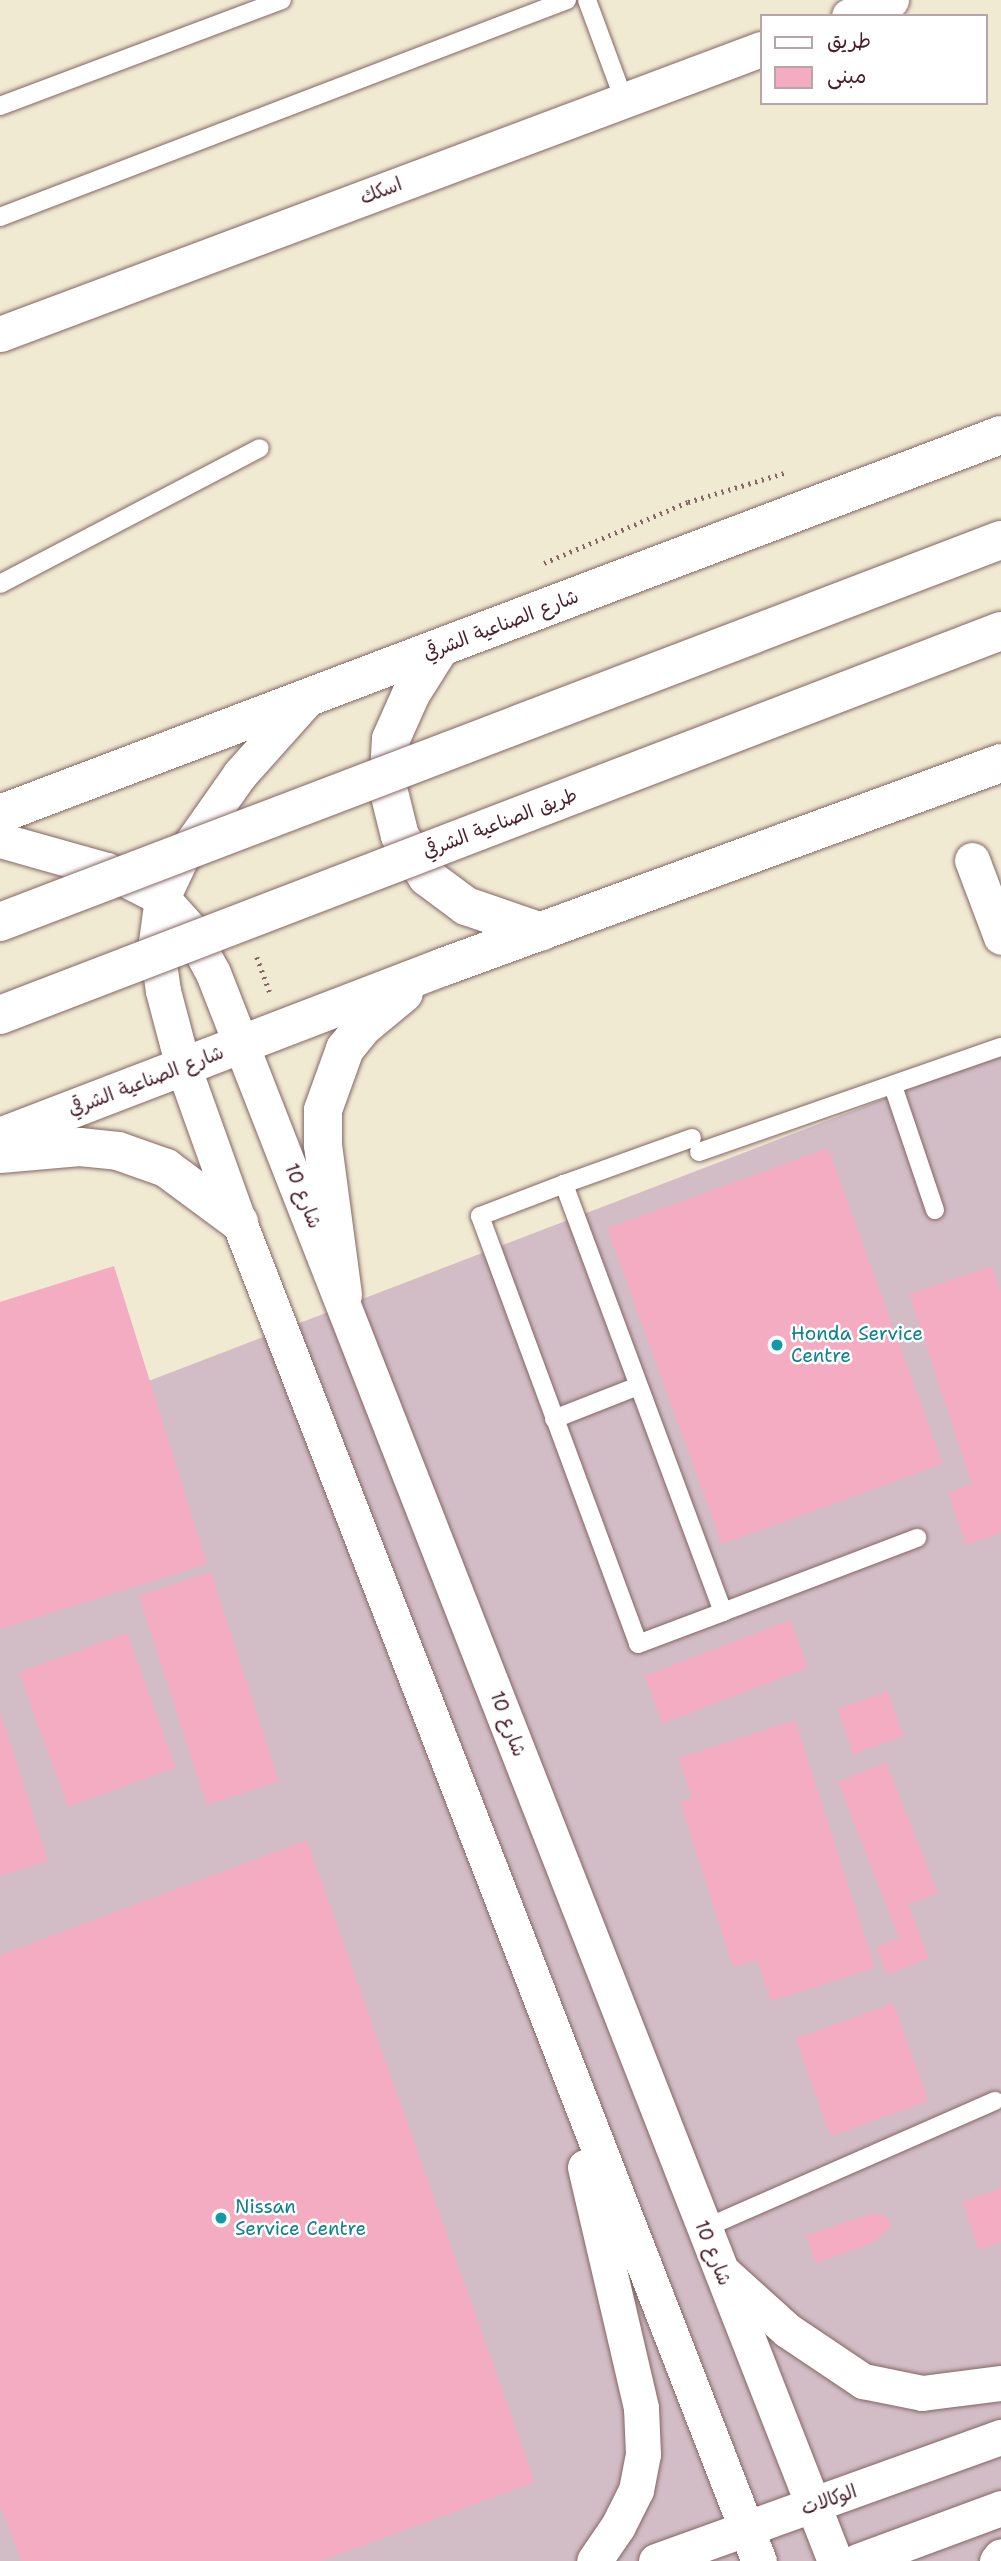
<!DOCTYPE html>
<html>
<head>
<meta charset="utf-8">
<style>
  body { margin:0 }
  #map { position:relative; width:1001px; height:2561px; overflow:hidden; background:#f1ead2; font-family:"Shantell Sans","Playpen Sans Arabic",sans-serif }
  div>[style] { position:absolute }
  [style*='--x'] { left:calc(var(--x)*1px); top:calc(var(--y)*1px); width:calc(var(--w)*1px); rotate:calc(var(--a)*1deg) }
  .industrial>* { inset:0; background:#d2bdc6 }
  .building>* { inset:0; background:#f3acc1; transform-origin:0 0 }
  .path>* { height:4.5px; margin-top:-2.25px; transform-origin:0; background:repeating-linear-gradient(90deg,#846665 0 2px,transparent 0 7px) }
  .roads { filter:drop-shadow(0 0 2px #846665) drop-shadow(0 0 2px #846665) }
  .service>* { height:18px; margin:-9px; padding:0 9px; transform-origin:9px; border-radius:9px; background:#fff }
  .minor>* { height:35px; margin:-17.5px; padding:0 17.5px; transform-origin:17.5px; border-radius:17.5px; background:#fff }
  .primary>* { height:38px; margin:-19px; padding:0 19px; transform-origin:19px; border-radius:19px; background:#fff }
  .bridges { filter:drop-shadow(0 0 2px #846665) drop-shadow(0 0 2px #846665) }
  .trunk-bridge>* { height:38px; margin:-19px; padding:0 19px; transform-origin:19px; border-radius:19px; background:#fff }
  .dots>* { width:19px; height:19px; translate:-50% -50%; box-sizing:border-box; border:4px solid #fff; border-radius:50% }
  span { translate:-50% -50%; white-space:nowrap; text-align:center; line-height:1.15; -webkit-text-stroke:5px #fff; paint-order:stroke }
  .street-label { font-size:19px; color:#4a1f2b }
  .culture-label { font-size:19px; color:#0d838f }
  .left { translate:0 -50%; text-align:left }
  .legend { position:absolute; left:760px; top:14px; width:228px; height:91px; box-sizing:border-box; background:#fff; border:2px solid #b7a5aa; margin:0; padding:9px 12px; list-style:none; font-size:21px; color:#4a1f2b }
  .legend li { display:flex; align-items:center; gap:14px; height:35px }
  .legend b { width:35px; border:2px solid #b7a5aa }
</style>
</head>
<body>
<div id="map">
  <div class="industrial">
    <i style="clip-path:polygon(1001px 1054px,1001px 2561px,0 2561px,0 1438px)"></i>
  </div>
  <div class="building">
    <i style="left:828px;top:1148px;width:336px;height:235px;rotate:70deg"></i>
    <i style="clip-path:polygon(114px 1266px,207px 1564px,0 1629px,0 1302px)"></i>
    <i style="clip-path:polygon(992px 1266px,1001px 1293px,1001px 1533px,966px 1545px,948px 1492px,972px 1484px,909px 1294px)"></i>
    <i style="left:211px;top:1572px;width:220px;height:76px;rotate:72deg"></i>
    <i style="left:790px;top:1620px;width:51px;height:156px;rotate:69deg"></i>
    <i style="left:127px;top:1633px;width:143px;height:115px;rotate:70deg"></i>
    <i style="left:887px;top:1691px;width:48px;height:53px;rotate:70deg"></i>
    <i style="clip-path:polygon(0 1711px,48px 1861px,0 1876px)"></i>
    <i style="clip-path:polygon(795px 1720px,875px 1968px,771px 2001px,757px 1960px,733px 1967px,680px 1802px,692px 1798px,679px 1758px)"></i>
    <i style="clip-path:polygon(886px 1762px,938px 1893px,908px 1904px,929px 1958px,887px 1975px,876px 1947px,899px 1938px,838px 1782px)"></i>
    <i style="clip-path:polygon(307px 1840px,535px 2482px,321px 2561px,22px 2561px,0 2507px,0 1955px)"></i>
    <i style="left:893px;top:2003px;width:104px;height:104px;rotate:70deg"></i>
    <i style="clip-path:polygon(1001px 2188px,1001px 2242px,978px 2250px,963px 2201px)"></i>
    <i style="clip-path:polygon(873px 2213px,887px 2216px,891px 2227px,875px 2242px,816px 2263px,806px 2235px)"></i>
  </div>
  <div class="path">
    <i style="--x:544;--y:563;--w:156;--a:-23"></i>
    <i style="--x:688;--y:502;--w:100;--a:-16.8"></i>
    <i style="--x:257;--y:957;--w:37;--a:70"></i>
  </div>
  <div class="roads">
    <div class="service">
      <i style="--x:587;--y:0;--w:107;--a:69.7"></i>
      <i style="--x:0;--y:106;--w:301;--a:-20.6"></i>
      <i style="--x:0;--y:217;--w:607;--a:-20.94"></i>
      <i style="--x:0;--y:584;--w:293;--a:-27.6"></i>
      <i style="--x:893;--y:1086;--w:131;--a:71.3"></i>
      <i style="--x:699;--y:1152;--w:320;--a:-19.2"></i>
      <i style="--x:564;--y:1184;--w:90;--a:159.1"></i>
      <i style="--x:480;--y:1216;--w:456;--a:69.7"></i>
      <i style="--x:638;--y:1644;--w:91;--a:-20.6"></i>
      <i style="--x:723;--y:1612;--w:457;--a:-110.4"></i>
      <i style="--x:564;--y:1184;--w:136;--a:-19.8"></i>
      <i style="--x:554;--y:1419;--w:90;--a:-21.4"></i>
      <i style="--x:723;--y:1612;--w:208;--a:-20.9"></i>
      <i style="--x:703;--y:2229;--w:319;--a:-23.7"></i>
    </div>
    <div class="minor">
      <i style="--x:849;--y:16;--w:45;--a:-20.9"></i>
      <i style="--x:0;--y:334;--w:813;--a:-20.53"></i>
      <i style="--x:308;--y:698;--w:102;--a:131.8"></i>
      <i style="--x:240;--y:774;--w:103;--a:125.1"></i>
      <i style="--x:181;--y:858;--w:44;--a:115.4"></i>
      <i style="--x:162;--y:898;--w:44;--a:97.8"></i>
      <i style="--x:156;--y:942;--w:49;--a:81.9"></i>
      <i style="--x:163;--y:991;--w:78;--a:75.1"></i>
      <i style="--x:183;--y:1066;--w:166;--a:70.3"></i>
      <i style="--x:239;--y:1222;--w:1436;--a:68.78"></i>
      <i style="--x:0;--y:840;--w:111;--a:15.7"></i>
      <i style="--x:107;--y:870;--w:62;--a:27"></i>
      <i style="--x:162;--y:898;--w:39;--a:48"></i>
      <i style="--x:188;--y:927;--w:52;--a:61.5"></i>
      <i style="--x:213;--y:973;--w:1705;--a:68.61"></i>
      <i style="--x:972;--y:860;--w:82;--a:69.4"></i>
      <i style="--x:585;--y:2167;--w:247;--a:76.9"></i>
      <i style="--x:641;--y:2408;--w:46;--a:87.5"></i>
      <i style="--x:643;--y:2454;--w:37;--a:101"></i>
      <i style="--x:636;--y:2490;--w:40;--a:116.6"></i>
      <i style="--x:618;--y:2526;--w:42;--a:124.4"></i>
      <i style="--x:725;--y:2274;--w:84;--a:42.1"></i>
      <i style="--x:787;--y:2330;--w:92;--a:33.9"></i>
      <i style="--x:863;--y:2381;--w:60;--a:11.5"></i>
      <i style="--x:922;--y:2393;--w:80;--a:-7.2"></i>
      <i style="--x:656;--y:2561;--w:367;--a:-19.8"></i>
      <i style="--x:858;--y:2561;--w:153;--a:-20.3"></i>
      <i style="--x:997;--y:2561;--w:6;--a:-51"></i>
    </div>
    <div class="primary">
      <i style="--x:440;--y:648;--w:54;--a:122.2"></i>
      <i style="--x:411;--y:694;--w:49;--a:114"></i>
      <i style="--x:391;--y:739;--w:49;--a:93.5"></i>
      <i style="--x:388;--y:788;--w:49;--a:76"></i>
      <i style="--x:400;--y:836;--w:49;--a:56.6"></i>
      <i style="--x:427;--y:877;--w:49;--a:36.6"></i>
      <i style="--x:466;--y:906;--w:79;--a:19.1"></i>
      <i style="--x:0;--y:814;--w:1070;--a:-20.74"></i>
      <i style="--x:0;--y:1137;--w:474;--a:-21"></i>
      <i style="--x:443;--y:967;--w:594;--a:-20.08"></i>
      <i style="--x:0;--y:1154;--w:80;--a:-5"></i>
      <i style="--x:80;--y:1147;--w:38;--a:6"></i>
      <i style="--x:118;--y:1151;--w:51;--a:19.5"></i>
      <i style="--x:166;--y:1168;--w:91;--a:36.5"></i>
      <i style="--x:343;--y:1295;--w:151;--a:-97.6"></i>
      <i style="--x:323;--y:1145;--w:35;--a:-90"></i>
      <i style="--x:323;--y:1110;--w:65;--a:-70.2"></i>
      <i style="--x:345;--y:1049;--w:28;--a:-51"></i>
      <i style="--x:363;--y:1027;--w:53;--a:-39.7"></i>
    </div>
  </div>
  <div class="bridges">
    <div class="trunk-bridge">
      <i style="--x:0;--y:922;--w:1071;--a:-20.89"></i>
      <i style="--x:0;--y:1015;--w:1072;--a:-20.99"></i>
    </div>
  </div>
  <div class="dots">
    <i style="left:777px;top:1345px;background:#0f9aa8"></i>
    <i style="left:221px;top:2218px;background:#0f9aa8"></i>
  </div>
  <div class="street-label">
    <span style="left:381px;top:191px;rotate:-21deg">اسكك</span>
    <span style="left:501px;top:625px;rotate:-21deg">شارع الصناعية الشرقي</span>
    <span style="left:500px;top:823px;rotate:-21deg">طريق الصناعية الشرقي</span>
    <span style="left:146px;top:1081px;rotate:-21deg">شارع الصناعية الشرقي</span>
    <span style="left:303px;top:1196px;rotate:68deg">شارع 10</span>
    <span style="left:508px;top:1724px;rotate:69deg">شارع 10</span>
    <span style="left:713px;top:2253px;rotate:68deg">شارع 10</span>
    <span style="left:829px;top:2500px;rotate:-19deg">الوكالات</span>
  </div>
  <div class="culture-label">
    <span class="left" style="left:791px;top:1345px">Honda Service<br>Centre</span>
    <span class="left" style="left:235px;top:2218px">Nissan<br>Service Centre</span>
  </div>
  <ul class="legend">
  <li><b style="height:9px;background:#fff"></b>طريق</li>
  <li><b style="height:19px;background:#f3acc1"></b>مبنى</li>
  </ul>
</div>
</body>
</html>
